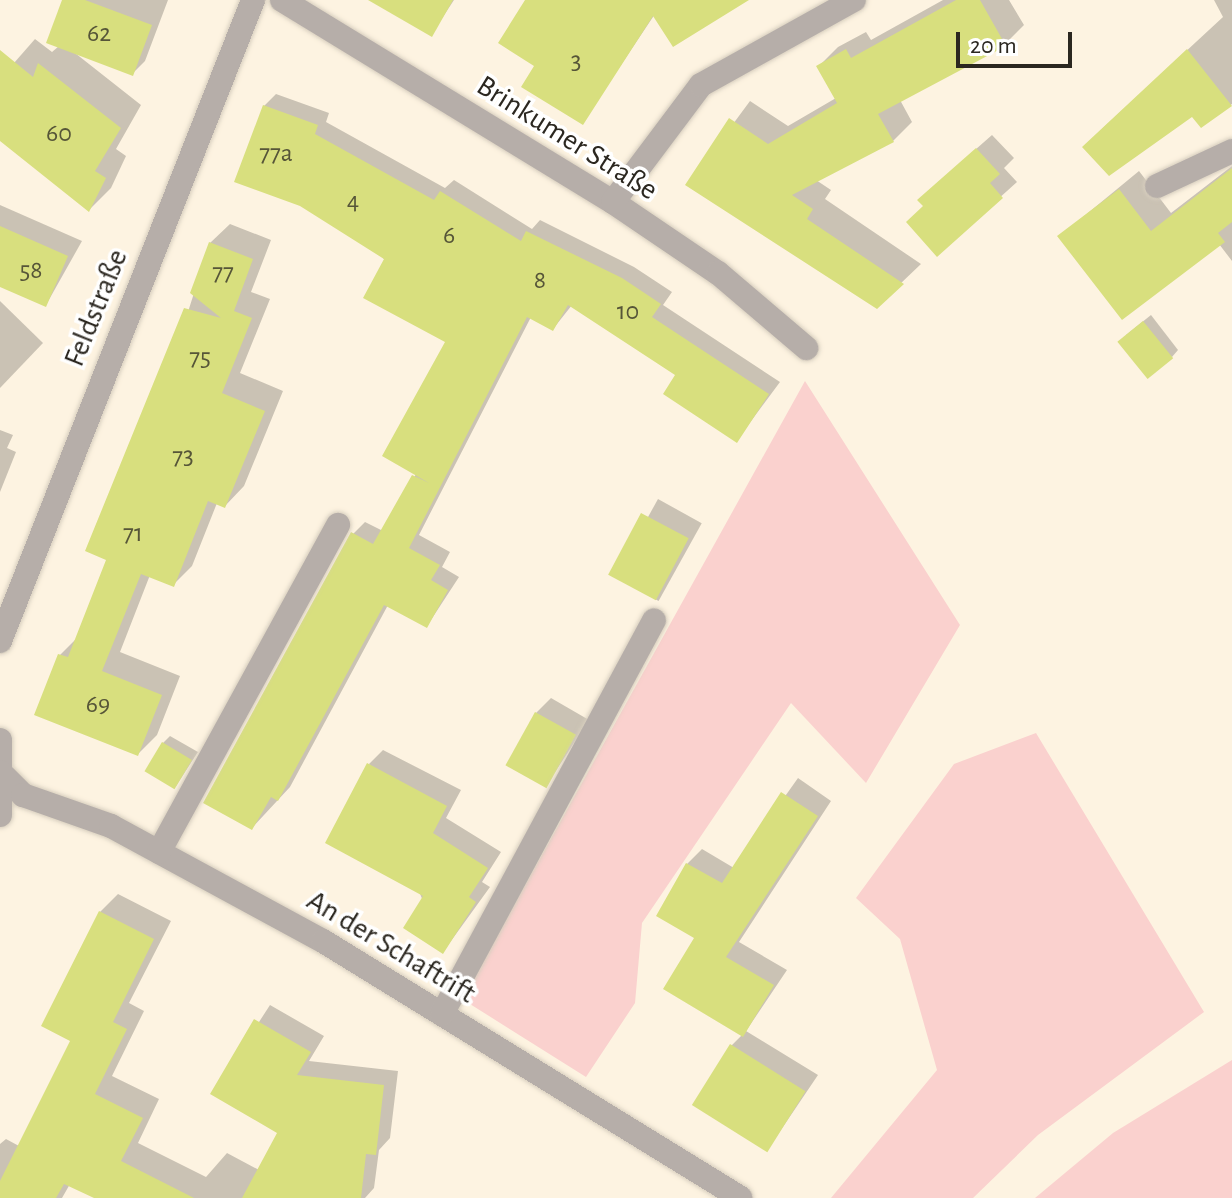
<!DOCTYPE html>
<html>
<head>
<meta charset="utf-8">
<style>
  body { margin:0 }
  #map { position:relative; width:1232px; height:1198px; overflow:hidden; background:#fdf3e1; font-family:"Alegreya Sans",sans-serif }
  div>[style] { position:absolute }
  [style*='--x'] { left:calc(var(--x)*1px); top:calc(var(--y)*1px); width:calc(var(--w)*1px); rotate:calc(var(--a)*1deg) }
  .green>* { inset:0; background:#fad1ce }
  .shadow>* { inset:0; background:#0003; transform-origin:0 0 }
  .building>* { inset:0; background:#d8df7e; transform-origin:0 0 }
  .roads { filter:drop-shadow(0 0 2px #d7cebe) drop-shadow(0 0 2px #d7cebe) }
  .minor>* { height:24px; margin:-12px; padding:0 12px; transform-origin:12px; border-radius:12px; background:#b6aea9 }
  span { translate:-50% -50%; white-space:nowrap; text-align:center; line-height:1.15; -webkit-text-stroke:7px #fff; paint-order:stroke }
  .number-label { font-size:26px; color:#565538 }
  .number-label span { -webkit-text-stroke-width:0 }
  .street-label { font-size:30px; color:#2b2720 }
  .scale { position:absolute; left:956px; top:32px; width:116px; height:36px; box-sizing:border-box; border:4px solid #2b2720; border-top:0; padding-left:10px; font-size:24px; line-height:28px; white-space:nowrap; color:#2b2720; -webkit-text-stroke:6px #fff; paint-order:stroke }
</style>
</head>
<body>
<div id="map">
  <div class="green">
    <i style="clip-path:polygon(805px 381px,960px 625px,866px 783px,791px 703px,642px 923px,635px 1003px,586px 1077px,462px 999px)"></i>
    <i style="clip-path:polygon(1036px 733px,1204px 1012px,1038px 1135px,973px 1198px,831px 1198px,937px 1070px,900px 939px,856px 898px,954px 764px)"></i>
    <i style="clip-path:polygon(1232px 1060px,1232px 1198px,1035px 1198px,1113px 1133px)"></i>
  </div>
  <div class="shadow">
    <i style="clip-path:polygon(64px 0,168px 0,145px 61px,133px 73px,75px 53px,141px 105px,116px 149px,126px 156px,111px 188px,89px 210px,0 137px,0 79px,35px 39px,52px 52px,59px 46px)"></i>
    <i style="clip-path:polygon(372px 0,454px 0,431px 35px)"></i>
    <i style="clip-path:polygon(527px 0,745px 0,655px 14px,582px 123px,537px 65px)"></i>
    <i style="clip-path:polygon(943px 0,1009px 0,1024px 25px,1005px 44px,900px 100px,912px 122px,893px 141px,816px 180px,831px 190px,825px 199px,921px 264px,877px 306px,688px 185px,750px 101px,788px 126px,836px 98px,819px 66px,838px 47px,866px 32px,871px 40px)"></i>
    <i style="clip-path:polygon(1214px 0,1232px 0,1232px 104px,1202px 125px,1193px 114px,1102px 129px,1223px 17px)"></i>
    <i style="clip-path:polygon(276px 94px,329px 113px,326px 122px,445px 188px,454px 180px,532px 229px,540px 220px,634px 267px,672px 292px,663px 305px,780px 382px,737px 440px,678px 374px,572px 305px,553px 329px,531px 317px,419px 535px,450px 552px,442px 567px,459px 577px,427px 626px,388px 605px,290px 787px,252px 828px,353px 534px,365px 522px,383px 531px,416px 474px,448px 341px,264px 106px)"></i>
    <i style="clip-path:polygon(992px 135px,1014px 158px,1004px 168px,1017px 182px,937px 254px,925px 206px,934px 186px)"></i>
    <i style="clip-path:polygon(1232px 166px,1232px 261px,1219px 244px,1060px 236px,1139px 171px,1171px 213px)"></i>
    <i style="clip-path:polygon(0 205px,82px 241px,46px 305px,0 284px)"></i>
    <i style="clip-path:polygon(230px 224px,271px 240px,251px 292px,270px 299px,240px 373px,283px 391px,244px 486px,225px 506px,217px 503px,192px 566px,173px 585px,150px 575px,120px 652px,180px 676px,157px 735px,138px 754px,60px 655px,78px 637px,109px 559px,210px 243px)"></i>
    <i style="clip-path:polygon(0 301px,43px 343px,0 388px)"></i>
    <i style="clip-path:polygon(1151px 315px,1178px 350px,1172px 357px,1126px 335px)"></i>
    <i style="clip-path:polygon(0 430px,13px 435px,7px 448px,16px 452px,0 492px)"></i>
    <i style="left:658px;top:499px;width:50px;height:89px;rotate:29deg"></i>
    <i style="clip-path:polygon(551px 698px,589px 720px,546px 786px,536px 713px)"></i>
    <i style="clip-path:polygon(170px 736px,198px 752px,176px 786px,163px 743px)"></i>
    <i style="clip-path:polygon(383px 750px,461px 790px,446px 818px,501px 852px,482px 882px,490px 887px,443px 952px,369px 764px)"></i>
    <i style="clip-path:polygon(798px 778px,831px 801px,739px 942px,787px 970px,746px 1031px,818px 1075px,768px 1149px,731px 1046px,743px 1034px,697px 937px,687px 864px,702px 849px,734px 868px)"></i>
    <i style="clip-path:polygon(118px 894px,171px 921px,129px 1003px,144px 1011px,112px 1076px,159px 1099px,138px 1143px,206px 1177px,227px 1153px,259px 1170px,280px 1132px,213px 1093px,270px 1005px,324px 1036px,309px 1061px,398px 1071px,390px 1138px,379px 1150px,374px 1188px,365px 1198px,98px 1198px,70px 1184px,62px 1198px,0 1198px,0 1144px,6px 1139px,19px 1146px,72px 1040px,100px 912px)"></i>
  </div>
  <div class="building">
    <i style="clip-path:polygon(62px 0,85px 0,152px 25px,133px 76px,46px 43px)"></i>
    <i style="clip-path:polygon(368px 0,453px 0,432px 37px)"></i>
    <i style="clip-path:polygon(525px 0,749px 0,673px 47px,653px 16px,583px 125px,521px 87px,534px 66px,498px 43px)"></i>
    <i style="clip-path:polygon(956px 0,980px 0,1006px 46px,878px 114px,894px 142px,792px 195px,813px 209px,807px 219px,904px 284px,877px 309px,685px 185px,729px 118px,768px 144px,837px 103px,816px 66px,846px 49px,851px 58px)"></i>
    <i style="clip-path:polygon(1187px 49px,1232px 106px,1201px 128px,1192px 117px,1109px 176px,1082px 147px)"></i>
    <i style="clip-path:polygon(0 50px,33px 77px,38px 63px,121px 128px,95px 171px,106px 178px,89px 212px,0 141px)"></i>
    <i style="clip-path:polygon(263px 105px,318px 125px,315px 134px,434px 200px,440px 191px,521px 241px,526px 231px,622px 278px,661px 304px,652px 317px,769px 394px,737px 443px,663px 394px,675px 375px,568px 305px,553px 331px,527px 317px,409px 548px,440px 565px,431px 580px,448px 590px,427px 628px,384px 605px,278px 801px,271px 797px,252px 830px,203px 803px,351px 532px,373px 544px,412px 475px,429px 483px,382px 456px,445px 342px,363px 298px,384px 259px,300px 206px,234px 182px)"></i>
    <i style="clip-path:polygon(976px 148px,1000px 174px,990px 183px,1003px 198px,937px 257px,906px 222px,923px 206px,917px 200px)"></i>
    <i style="clip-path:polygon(1232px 168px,1232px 222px,1218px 233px,1225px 242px,1122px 320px,1057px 236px,1119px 189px,1151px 231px)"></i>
    <i style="clip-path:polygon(0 226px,68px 256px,46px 307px,0 287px)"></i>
    <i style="clip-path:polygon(209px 242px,253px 259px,234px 311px,252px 318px,222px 393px,265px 411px,225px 508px,208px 501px,174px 587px,141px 574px,102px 671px,162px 695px,138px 756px,34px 715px,58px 654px,68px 657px,106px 560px,85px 551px,184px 308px,221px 318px,190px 293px)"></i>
    <i style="left:1143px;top:321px;width:48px;height:33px;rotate:51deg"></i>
    <i style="left:641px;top:513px;width:54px;height:70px;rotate:28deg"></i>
    <i style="left:535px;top:712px;width:47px;height:61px;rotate:29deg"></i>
    <i style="left:162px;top:742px;width:35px;height:34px;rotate:31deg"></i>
    <i style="clip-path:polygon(367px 763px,447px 806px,433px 833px,488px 868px,469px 897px,476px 902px,443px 954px,403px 928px,423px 896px,325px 843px)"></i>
    <i style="clip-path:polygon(781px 792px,818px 816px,726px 957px,774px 985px,743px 1037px,663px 989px,694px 938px,656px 916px,686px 863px,722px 883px)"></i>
    <i style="clip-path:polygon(99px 911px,154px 939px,113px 1022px,127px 1029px,95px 1094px,143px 1118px,121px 1161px,194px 1198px,94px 1198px,64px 1184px,56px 1198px,0 1198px,0 1181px,70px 1041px,41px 1026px)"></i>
    <i style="clip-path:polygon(254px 1019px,311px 1052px,297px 1075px,384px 1085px,376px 1155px,366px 1154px,361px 1198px,242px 1198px,277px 1133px,210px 1094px)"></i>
    <i style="left:730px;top:1044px;width:89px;height:72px;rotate:32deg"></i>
  </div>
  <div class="roads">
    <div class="minor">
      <i style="--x:282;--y:0;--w:388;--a:31.4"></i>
      <i style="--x:613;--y:202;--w:127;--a:34.1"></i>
      <i style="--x:718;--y:273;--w:116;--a:40.4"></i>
      <i style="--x:1157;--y:186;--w:83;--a:-25"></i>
      <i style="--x:613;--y:202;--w:146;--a:-53.1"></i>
      <i style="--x:701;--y:85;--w:175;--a:-29.1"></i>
      <i style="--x:0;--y:641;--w:689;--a:-68.46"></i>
      <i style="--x:0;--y:740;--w:75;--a:90"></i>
      <i style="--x:0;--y:772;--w:33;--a:45"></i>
      <i style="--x:23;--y:795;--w:93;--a:19.4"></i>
      <i style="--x:111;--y:826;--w:241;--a:28.5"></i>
      <i style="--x:323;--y:941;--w:490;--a:31.6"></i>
      <i style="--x:159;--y:852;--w:373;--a:-61.3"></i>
      <i style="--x:442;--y:1014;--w:447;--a:-61.7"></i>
    </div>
  </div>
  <div class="number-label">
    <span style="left:99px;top:34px">62</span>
    <span style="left:576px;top:62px">3</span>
    <span style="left:59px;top:134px">60</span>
    <span style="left:276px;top:154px">77a</span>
    <span style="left:353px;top:202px">4</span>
    <span style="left:449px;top:236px">6</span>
    <span style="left:31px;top:271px">58</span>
    <span style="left:223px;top:273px">77</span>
    <span style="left:540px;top:281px">8</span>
    <span style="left:628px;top:312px">10</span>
    <span style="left:200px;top:358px">75</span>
    <span style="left:183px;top:457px">73</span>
    <span style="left:133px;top:534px">71</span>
    <span style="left:98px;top:705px">69</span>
  </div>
  <div class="street-label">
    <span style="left:567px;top:138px;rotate:32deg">Brinkumer Straße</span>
    <span style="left:96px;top:308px;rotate:-68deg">Feldstraße</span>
    <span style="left:391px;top:947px;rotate:31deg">An der Schaftrift</span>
  </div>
  <div class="scale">20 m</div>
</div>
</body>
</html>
